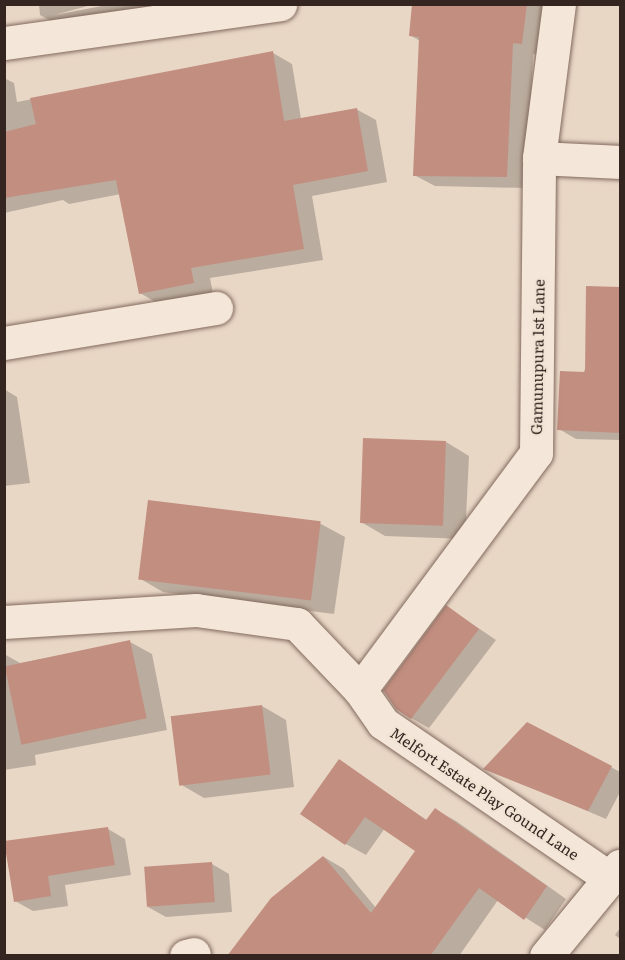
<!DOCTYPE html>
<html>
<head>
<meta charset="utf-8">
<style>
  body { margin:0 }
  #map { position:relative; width:625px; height:960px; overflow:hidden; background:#e9d7c6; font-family:Literata,serif }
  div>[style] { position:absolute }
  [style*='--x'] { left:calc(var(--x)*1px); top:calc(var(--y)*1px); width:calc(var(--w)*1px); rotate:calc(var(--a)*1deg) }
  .shadow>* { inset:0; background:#0003 }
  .building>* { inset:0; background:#c28e80; transform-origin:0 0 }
  .roads { filter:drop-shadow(0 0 2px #826a5e) drop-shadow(0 0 2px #826a5e) }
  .minor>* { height:33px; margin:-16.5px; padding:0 16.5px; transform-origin:16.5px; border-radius:16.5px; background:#f4e6d8 }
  span { translate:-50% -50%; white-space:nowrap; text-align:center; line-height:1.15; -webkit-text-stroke:4.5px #f1e3d4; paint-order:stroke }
  .street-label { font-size:15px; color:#342520 }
  .frame { position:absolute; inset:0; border:6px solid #342520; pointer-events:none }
</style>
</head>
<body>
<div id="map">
  <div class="shadow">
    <i style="clip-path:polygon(39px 4px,95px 4px,54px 15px,113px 4px,175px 4px,58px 25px,40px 15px)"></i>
    <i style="clip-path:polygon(414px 4px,548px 4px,542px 55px,533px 54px,527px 188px,435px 186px,414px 175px,420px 41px,410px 35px)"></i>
    <i style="clip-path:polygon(273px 53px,292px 64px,301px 119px,356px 109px,376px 120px,387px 182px,312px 196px,323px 260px,210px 278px,213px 294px,159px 304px,140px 293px,121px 194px,69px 204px,63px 200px,4px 213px,4px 78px,14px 83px,17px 102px)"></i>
    <i style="clip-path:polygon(620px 288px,620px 440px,576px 439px,559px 429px)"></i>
    <i style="clip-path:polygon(4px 389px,17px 397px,30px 483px,4px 486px)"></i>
    <i style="clip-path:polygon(446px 442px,469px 456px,465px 539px,385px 536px,361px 522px)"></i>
    <i style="clip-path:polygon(321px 524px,345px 537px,334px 614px,163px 592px,139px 578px)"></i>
    <i style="clip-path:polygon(447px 607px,496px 640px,429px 728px,411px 718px)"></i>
    <i style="clip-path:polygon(130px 642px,152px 654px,167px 730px,35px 755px,36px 765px,4px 770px,4px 654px,20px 663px)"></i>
    <i style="clip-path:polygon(262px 706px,286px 720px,294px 787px,204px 798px,180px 784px)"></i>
    <i style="clip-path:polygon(339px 761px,428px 821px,436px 810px,456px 821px,566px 899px,545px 930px,498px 900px,459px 956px,229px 956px,324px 857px,344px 869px,376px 908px,417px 850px,385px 828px,366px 855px,346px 844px)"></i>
    <i style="clip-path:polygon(611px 767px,620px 772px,620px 792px,606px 819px,486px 768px)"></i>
    <i style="clip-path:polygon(108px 829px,125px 839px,131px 875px,65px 885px,68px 906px,33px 911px,15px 901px)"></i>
    <i style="clip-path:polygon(212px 864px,229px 874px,232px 912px,166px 917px,148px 907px)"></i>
    <i style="clip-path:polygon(620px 928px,620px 939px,615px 935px)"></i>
  </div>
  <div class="building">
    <i style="clip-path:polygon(412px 4px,527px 4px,522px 44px,513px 43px,507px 177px,413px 176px,419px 37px,409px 36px)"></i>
    <i style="clip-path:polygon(273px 51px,284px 121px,357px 108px,368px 171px,293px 185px,304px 249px,191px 268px,194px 283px,139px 294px,116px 180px,4px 198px,4px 132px,36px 124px,30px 98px)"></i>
    <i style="clip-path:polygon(586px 286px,621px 287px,621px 433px,557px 430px,560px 371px,585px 372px)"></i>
    <i style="left:363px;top:438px;width:83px;height:85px;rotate:2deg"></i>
    <i style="left:148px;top:500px;width:174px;height:80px;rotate:7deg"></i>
    <i style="clip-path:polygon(446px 605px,479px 629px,411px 719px,396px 709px,383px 690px)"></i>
    <i style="left:130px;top:640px;width:80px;height:128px;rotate:78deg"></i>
    <i style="left:262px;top:705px;width:70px;height:92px;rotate:83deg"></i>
    <i style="clip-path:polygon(527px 722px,612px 766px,588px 811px,483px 769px)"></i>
    <i style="clip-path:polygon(339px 759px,426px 820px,435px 808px,547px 886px,524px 920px,479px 888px,430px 956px,227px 956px,271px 898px,323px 856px,371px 913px,415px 851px,365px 817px,345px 845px,300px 814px)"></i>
    <i style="clip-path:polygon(108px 827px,115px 865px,48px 876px,51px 896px,14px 902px,4px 841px)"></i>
    <i style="left:212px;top:862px;width:40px;height:68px;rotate:86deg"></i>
  </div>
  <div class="roads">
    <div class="minor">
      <i style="--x:4;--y:43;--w:279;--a:-8"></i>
      <i style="--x:539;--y:158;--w:81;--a:2.8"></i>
      <i style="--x:4;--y:343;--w:215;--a:-9.4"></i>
      <i style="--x:4;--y:622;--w:192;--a:-3.6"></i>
      <i style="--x:196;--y:610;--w:102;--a:7.9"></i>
      <i style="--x:297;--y:624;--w:91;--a:46.3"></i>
      <i style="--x:360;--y:690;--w:40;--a:55.1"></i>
      <i style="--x:383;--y:723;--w:276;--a:34.4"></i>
      <i style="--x:360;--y:690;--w:295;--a:-53.4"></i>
      <i style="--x:536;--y:453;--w:295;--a:-89.4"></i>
      <i style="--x:539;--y:158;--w:155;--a:-82.6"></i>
      <i style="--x:186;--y:956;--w:8;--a:-14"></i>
      <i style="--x:546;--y:956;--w:117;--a:-50.6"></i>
    </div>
  </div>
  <div class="street-label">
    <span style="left:537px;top:357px;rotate:-89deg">Gamunupura 1st Lane</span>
    <span style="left:485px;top:793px;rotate:34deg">Melfort Estate Play Gound Lane</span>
  </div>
  <div class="frame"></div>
</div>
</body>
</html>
